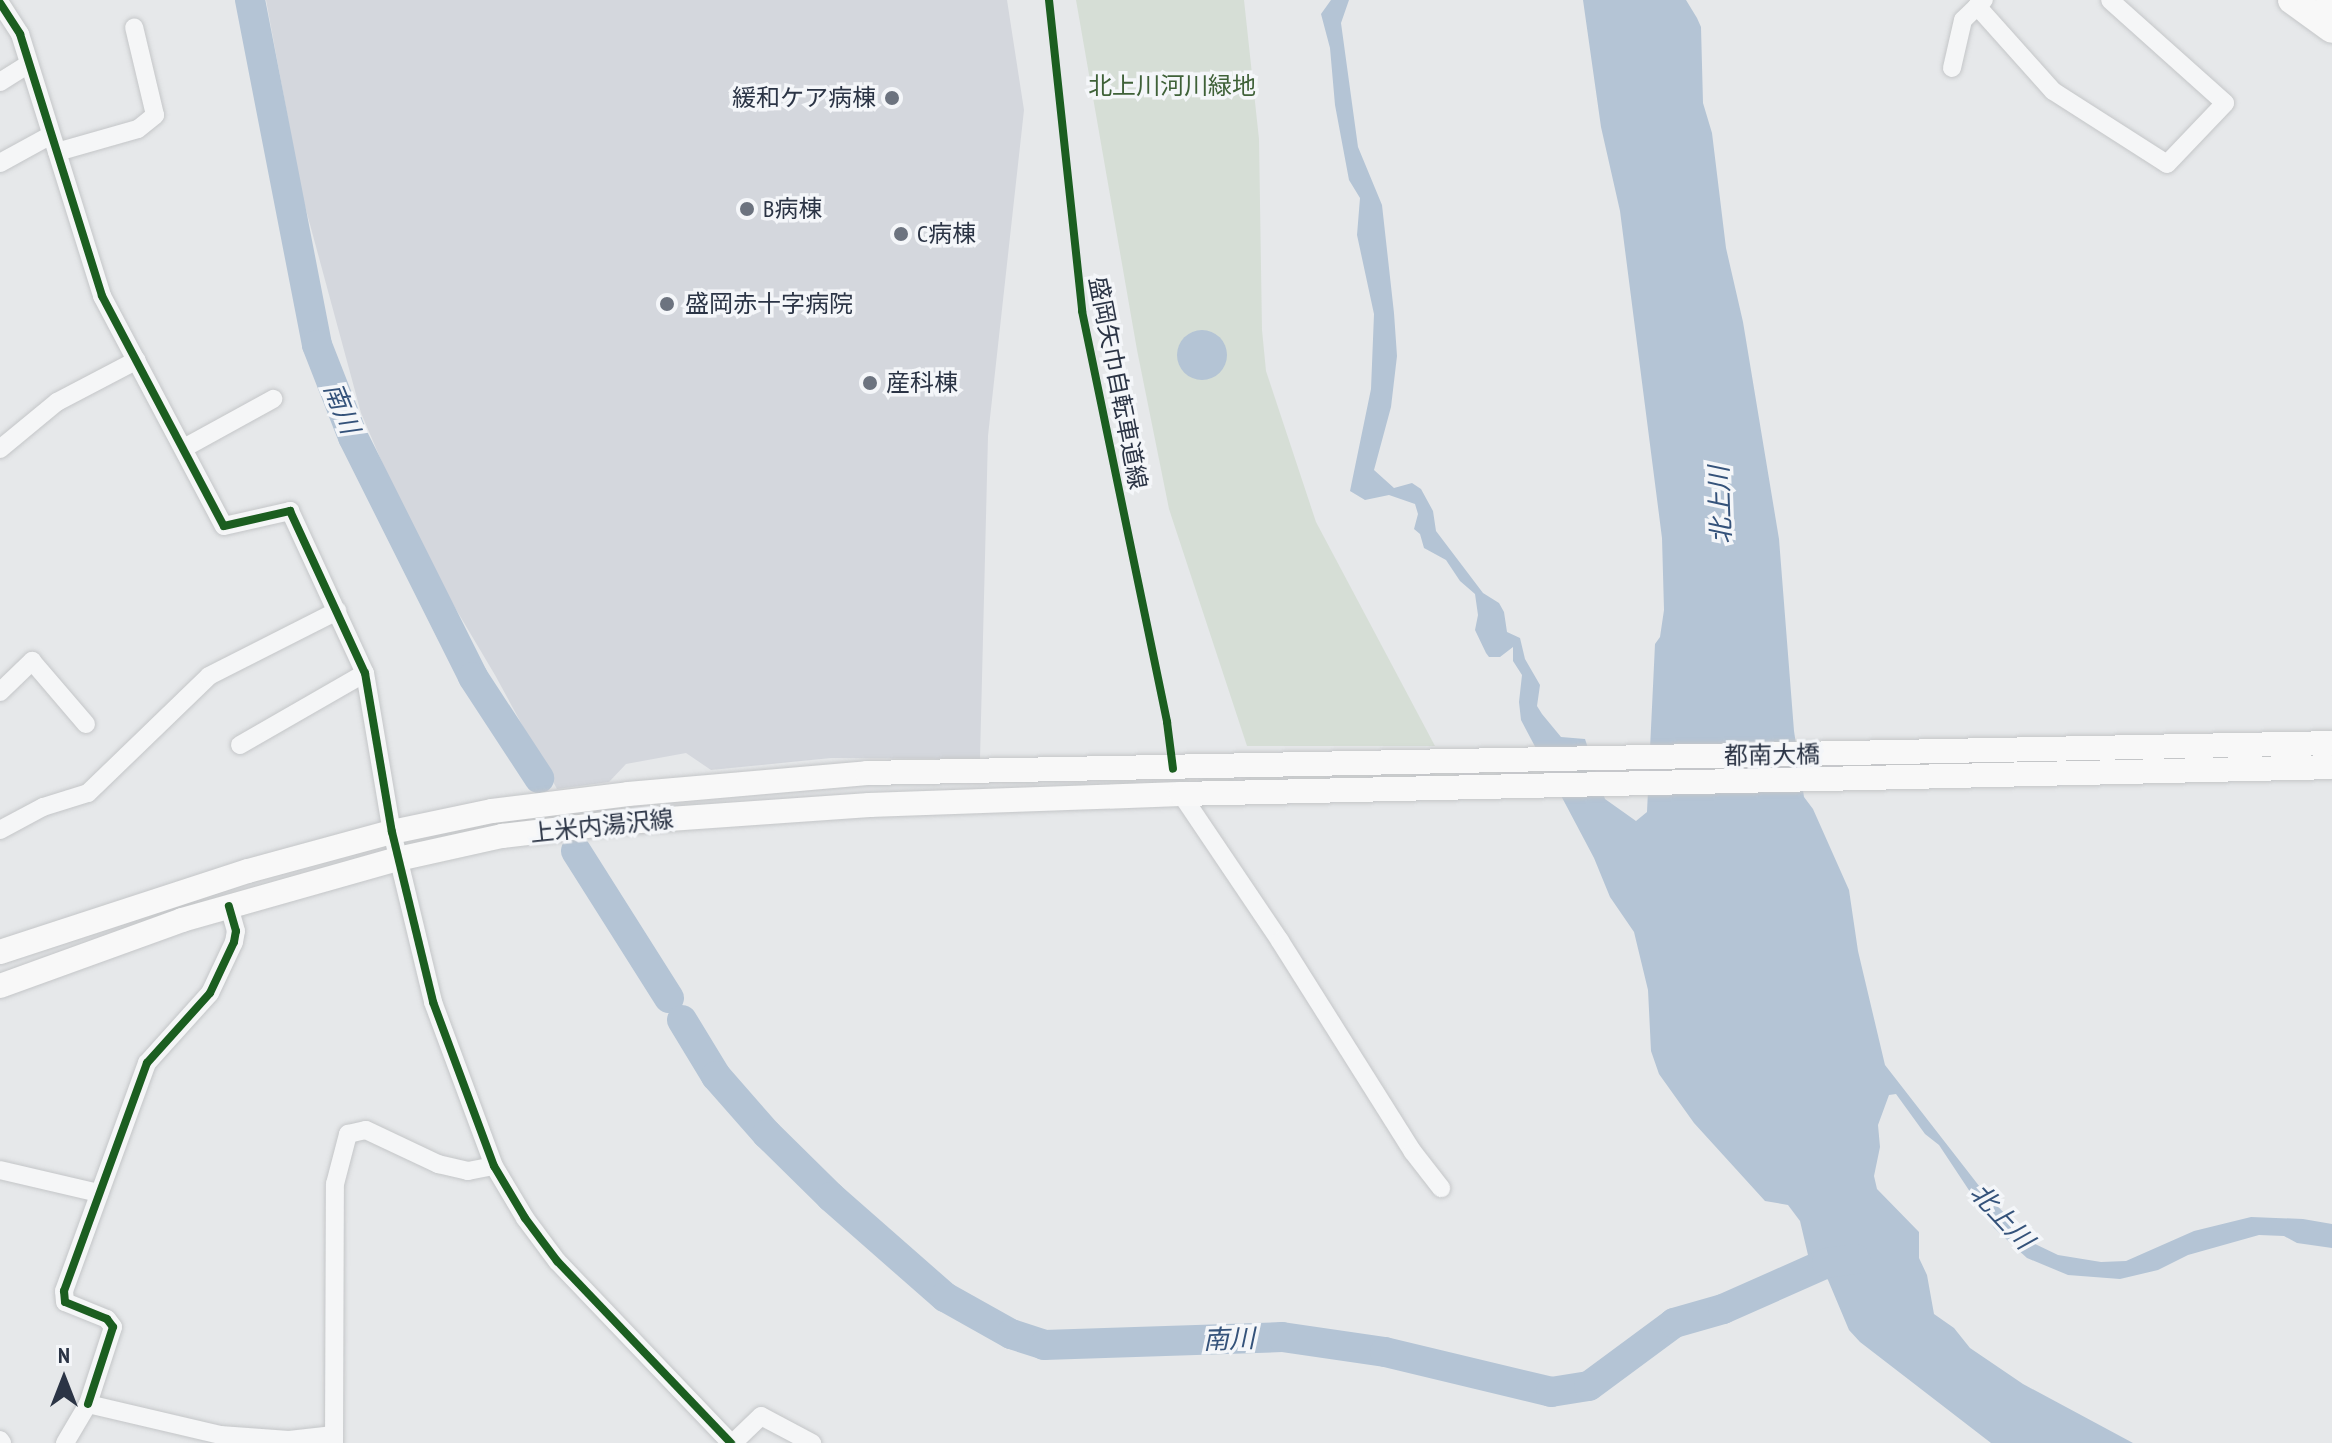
<!DOCTYPE html>
<html>
<head>
<meta charset="utf-8">
<style>
  body { margin:0 }
  #map { position:relative; width:2332px; height:1443px; overflow:hidden; background:#e6e8ea; font-family:"PT Sans Narrow","Noto Sans JP",sans-serif }
  div>[style] { position:absolute }
  [style*='--x'] { left:calc(var(--x)*1px); top:calc(var(--y)*1px); width:calc(var(--w)*1px); rotate:calc(var(--a)*1deg) }
  .built>* { inset:0; background:#d4d7dd }
  .green>* { inset:0; background:#d6ded6 }
  .water>* { inset:0; background:#b4c4d5 }
  .round { border-radius:50% }
  .river>* { height:30px; margin:-15px; padding:0 15px; transform-origin:15px; border-radius:15px; background:#b4c4d5 }
  .roads { filter:drop-shadow(0 0 2px #c4c6c8) drop-shadow(0 0 2px #c4c6c8) }
  .minor>* { height:18px; margin:-9px; padding:0 9px; transform-origin:9px; border-radius:9px; background:#f5f6f7 }
  .major>* { height:24px; margin:-12px; padding:0 12px; transform-origin:12px; border-radius:12px; background:#f8f8f8 }
  .highway>* { height:28px; margin:-14px; padding:0 14px; transform-origin:14px; border-radius:14px; background:#f8f8f8 }
  .cycleway>* { height:8px; margin:-4px; padding:0 4px; transform-origin:4px; border-radius:4px; background:#1b5e20 }
  .dots>* { width:22px; height:22px; translate:-50% -50%; box-sizing:border-box; border:4px solid #f4f6f9; border-radius:50% }
  span { translate:-50% -50%; white-space:nowrap; text-align:center; line-height:1.15; -webkit-text-stroke:7px #f4f6f9; paint-order:stroke }
  .park-label { font-size:24px; color:#3f6138 }
  .poi-label { font-size:24px; color:#2b3445 }
  .right { translate:-100% -50%; text-align:right }
  .left { translate:0 -50%; text-align:left }
  .street-label { font-size:24px; color:#2b3445 }
  .water-label { font-size:26px; color:#34527a; font-style:italic }
  .north { position:absolute; left:24px; top:1339px; width:80px; height:80px; -webkit-text-stroke:6px #f4f6f9; paint-order:stroke; rotate:0deg; font-size:22px; font-weight:700; line-height:32px; text-align:center; color:#2b3445 }
  .north::after { content:''; display:block; margin:auto; width:28px; height:36px; background:#2b3445; clip-path:polygon(50% 0,100% 100%,50% 72%,0 100%) }
</style>
</head>
<body>
<div id="map">
  <div class="built">
    <i style="clip-path:polygon(266px 0,1007px 0,1024px 110px,988px 436px,980px 759px,831px 758px,711px 770px,686px 753px,626px 764px,609px 782px,557px 789px,495px 675px,416px 542px,361px 413px,302px 195px)"></i>
  </div>
  <div class="green">
    <i style="clip-path:polygon(1076px 0,1244px 0,1259px 139px,1262px 330px,1266px 371px,1316px 522px,1435px 746px,1247px 746px,1169px 509px,1137px 350px)"></i>
  </div>
  <div class="water">
    <i style="clip-path:polygon(1331px 0,1349px 0,1341px 23px,1358px 147px,1382px 205px,1394px 313px,1397px 356px,1391px 407px,1374px 470px,1394px 488px,1412px 483px,1421px 489px,1433px 511px,1436px 531px,1483px 593px,1499px 603px,1504px 612px,1507px 632px,1520px 638px,1525px 659px,1540px 685px,1537px 706px,1542px 714px,1561px 737px,1585px 739px,1605px 799px,1636px 821px,1647px 812px,1655px 644px,1660px 637px,1664px 610px,1662px 538px,1620px 211px,1601px 127px,1583px 0,1686px 0,1697px 18px,1701px 27px,1703px 103px,1712px 133px,1726px 248px,1743px 322px,1779px 539px,1794px 731px,1804px 797px,1813px 809px,1849px 890px,1858px 951px,1885px 1065px,1983px 1191px,2033px 1243px,2058px 1255px,2101px 1262px,2126px 1261px,2194px 1231px,2251px 1217px,2303px 1219px,2332px 1224px,2332px 1248px,2297px 1243px,2284px 1236px,2259px 1235px,2188px 1255px,2158px 1270px,2120px 1279px,2068px 1275px,2027px 1258px,1994px 1228px,1939px 1145px,1925px 1134px,1896px 1094px,1889px 1095px,1878px 1125px,1880px 1147px,1874px 1176px,1877px 1189px,1919px 1232px,1919px 1258px,1927px 1275px,1934px 1314px,1954px 1328px,1970px 1348px,2023px 1384px,2133px 1443px,1991px 1443px,1860px 1342px,1849px 1330px,1828px 1280px,1808px 1255px,1800px 1221px,1788px 1205px,1765px 1201px,1694px 1123px,1659px 1074px,1651px 1051px,1648px 990px,1634px 932px,1610px 897px,1594px 858px,1521px 720px,1519px 702px,1522px 675px,1513px 661px,1513px 647px,1500px 657px,1489px 657px,1486px 653px,1475px 630px,1478px 615px,1475px 594px,1460px 581px,1446px 560px,1424px 548px,1420px 534px,1414px 529px,1418px 514px,1415px 504px,1389px 495px,1365px 500px,1350px 491px,1371px 389px,1374px 314px,1357px 235px,1360px 198px,1349px 180px,1335px 105px,1330px 48px,1321px 14px)"></i>
    <i class="round" style="left:1177px;top:330px;width:50px;height:50px"></i>
  </div>
  <div class="river">
    <i style="--x:250;--y:0;--w:351;--a:79"></i>
    <i style="--x:317;--y:345;--w:99;--a:68.6"></i>
    <i style="--x:353;--y:437;--w:268;--a:63.4"></i>
    <i style="--x:473;--y:677;--w:121;--a:56.8"></i>
    <i style="--x:576;--y:851;--w:174;--a:57.7"></i>
    <i style="--x:682;--y:1020;--w:66;--a:58.7"></i>
    <i style="--x:716;--y:1076;--w:77;--a:48.7"></i>
    <i style="--x:767;--y:1134;--w:90;--a:44.5"></i>
    <i style="--x:831;--y:1197;--w:152;--a:41.3"></i>
    <i style="--x:945;--y:1297;--w:76;--a:29.3"></i>
    <i style="--x:1011;--y:1334;--w:35;--a:18"></i>
    <i style="--x:1044;--y:1345;--w:238;--a:-1.9"></i>
    <i style="--x:1282;--y:1337;--w:104;--a:8.3"></i>
    <i style="--x:1385;--y:1352;--w:171;--a:13.5"></i>
    <i style="--x:1551;--y:1392;--w:38;--a:-9"></i>
    <i style="--x:1589;--y:1386;--w:106;--a:-36.5"></i>
    <i style="--x:1674;--y:1323;--w:51;--a:-15.9"></i>
    <i style="--x:1723;--y:1309;--w:114;--a:-23.9"></i>
    <i style="--x:1827;--y:1263;--w:29;--a:-8"></i>
  </div>
  <div class="roads">
    <div class="minor">
      <i style="--x:0;--y:3;--w:37;--a:57"></i>
      <i style="--x:20;--y:34;--w:275;--a:72.6"></i>
      <i style="--x:102;--y:296;--w:260;--a:62.1"></i>
      <i style="--x:224;--y:526;--w:68;--a:-12.8"></i>
      <i style="--x:290;--y:511;--w:179;--a:65.2"></i>
      <i style="--x:365;--y:673;--w:161;--a:80.4"></i>
      <i style="--x:392;--y:832;--w:175;--a:76.4"></i>
      <i style="--x:433;--y:1002;--w:175;--a:69.6"></i>
      <i style="--x:494;--y:1166;--w:61;--a:59.2"></i>
      <i style="--x:525;--y:1218;--w:54;--a:53.3"></i>
      <i style="--x:557;--y:1261;--w:252;--a:46.3"></i>
      <i style="--x:1977;--y:6;--w:114;--a:48.2"></i>
      <i style="--x:2053;--y:91;--w:135;--a:32.6"></i>
      <i style="--x:2167;--y:164;--w:84;--a:-46.4"></i>
      <i style="--x:2225;--y:103;--w:154;--a:-138.2"></i>
      <i style="--x:1952;--y:68;--w:49;--a:-77.1"></i>
      <i style="--x:1963;--y:20;--w:29;--a:-44"></i>
      <i style="--x:0;--y:82;--w:34;--a:-32"></i>
      <i style="--x:57;--y:152;--w:84;--a:-15.9"></i>
      <i style="--x:138;--y:129;--w:22;--a:-39"></i>
      <i style="--x:155;--y:115;--w:90;--a:-103.4"></i>
      <i style="--x:0;--y:163;--w:58;--a:-28.8"></i>
      <i style="--x:184;--y:448;--w:102;--a:-28.8"></i>
      <i style="--x:0;--y:449;--w:74;--a:-39.5"></i>
      <i style="--x:57;--y:402;--w:90;--a:-27.7"></i>
      <i style="--x:0;--y:692;--w:45;--a:-44.1"></i>
      <i style="--x:32;--y:661;--w:83;--a:49.4"></i>
      <i style="--x:240;--y:745;--w:144;--a:-29.9"></i>
      <i style="--x:1181;--y:794;--w:177;--a:56"></i>
      <i style="--x:1280;--y:941;--w:249;--a:57.8"></i>
      <i style="--x:1413;--y:1152;--w:46;--a:52.1"></i>
      <i style="--x:0;--y:830;--w:49;--a:-28.1"></i>
      <i style="--x:43;--y:807;--w:47;--a:-17.3"></i>
      <i style="--x:88;--y:793;--w:168;--a:-44"></i>
      <i style="--x:209;--y:676;--w:144;--a:-26.9"></i>
      <i style="--x:0;--y:1170;--w:102;--a:13.1"></i>
      <i style="--x:88;--y:1404;--w:81;--a:-72"></i>
      <i style="--x:113;--y:1327;--w:10;--a:-127"></i>
      <i style="--x:107;--y:1319;--w:45;--a:-158"></i>
      <i style="--x:65;--y:1302;--w:11;--a:-95"></i>
      <i style="--x:64;--y:1291;--w:243;--a:-70"></i>
      <i style="--x:147;--y:1063;--w:94;--a:-48"></i>
      <i style="--x:210;--y:993;--w:56;--a:-64.8"></i>
      <i style="--x:234;--y:942;--w:11;--a:-80"></i>
      <i style="--x:236;--y:931;--w:26;--a:-106"></i>
      <i style="--x:0;--y:1440;--w:4;--a:56"></i>
      <i style="--x:65;--y:1443;--w:45;--a:-59.5"></i>
      <i style="--x:88;--y:1404;--w:136;--a:13.2"></i>
      <i style="--x:220;--y:1435;--w:69;--a:4.1"></i>
      <i style="--x:289;--y:1440;--w:45;--a:-6.3"></i>
      <i style="--x:334;--y:1443;--w:259;--a:-89.8"></i>
      <i style="--x:335;--y:1184;--w:52;--a:-75.4"></i>
      <i style="--x:348;--y:1134;--w:18;--a:-13"></i>
      <i style="--x:366;--y:1130;--w:80;--a:25.3"></i>
      <i style="--x:438;--y:1164;--w:31;--a:13"></i>
      <i style="--x:468;--y:1171;--w:26;--a:-11"></i>
      <i style="--x:733;--y:1443;--w:39;--a:-44"></i>
      <i style="--x:761;--y:1416;--w:58;--a:27.9"></i>
    </div>
    <div class="major">
      <i style="--x:0;--y:952;--w:261;--a:-18.1"></i>
      <i style="--x:248;--y:871;--w:149;--a:-15.2"></i>
      <i style="--x:392;--y:832;--w:102;--a:-11.9"></i>
      <i style="--x:492;--y:811;--w:137;--a:-7.1"></i>
      <i style="--x:628;--y:794;--w:240;--a:-5"></i>
      <i style="--x:867;--y:773;--w:1465;--a:-1.17"></i>
      <i style="--x:0;--y:986;--w:194;--a:-19.9"></i>
      <i style="--x:182;--y:920;--w:224;--a:-15.8"></i>
      <i style="--x:398;--y:859;--w:107;--a:-12.5"></i>
      <i style="--x:502;--y:836;--w:111;--a:-6.7"></i>
      <i style="--x:612;--y:823;--w:258;--a:-4"></i>
      <i style="--x:869;--y:805;--w:312;--a:-2"></i>
      <i style="--x:1181;--y:794;--w:1151;--a:-1.34"></i>
    </div>
    <div class="highway">
      <i style="--x:2292;--y:0;--w:49;--a:35.9"></i>
      <i style="--x:2330;--y:0;--w:3;--a:45"></i>
    </div>
  </div>
  <div class="cycleway">
    <i style="--x:1049;--y:0;--w:313;--a:83.9"></i>
    <i style="--x:1082;--y:311;--w:420;--a:78.3"></i>
    <i style="--x:1167;--y:722;--w:47;--a:82.7"></i>
    <i style="--x:0;--y:3;--w:37;--a:57"></i>
    <i style="--x:20;--y:34;--w:275;--a:72.6"></i>
    <i style="--x:102;--y:296;--w:260;--a:62.1"></i>
    <i style="--x:224;--y:526;--w:68;--a:-12.8"></i>
    <i style="--x:290;--y:511;--w:179;--a:65.2"></i>
    <i style="--x:365;--y:673;--w:161;--a:80.4"></i>
    <i style="--x:392;--y:832;--w:175;--a:76.4"></i>
    <i style="--x:433;--y:1002;--w:175;--a:69.6"></i>
    <i style="--x:494;--y:1166;--w:61;--a:59.2"></i>
    <i style="--x:525;--y:1218;--w:54;--a:53.3"></i>
    <i style="--x:557;--y:1261;--w:252;--a:46.3"></i>
    <i style="--x:88;--y:1404;--w:81;--a:-72"></i>
    <i style="--x:113;--y:1327;--w:10;--a:-127"></i>
    <i style="--x:107;--y:1319;--w:45;--a:-158"></i>
    <i style="--x:65;--y:1302;--w:11;--a:-95"></i>
    <i style="--x:64;--y:1291;--w:243;--a:-70"></i>
    <i style="--x:147;--y:1063;--w:94;--a:-48"></i>
    <i style="--x:210;--y:993;--w:56;--a:-64.8"></i>
    <i style="--x:234;--y:942;--w:11;--a:-80"></i>
    <i style="--x:236;--y:931;--w:26;--a:-106"></i>
  </div>
  <div class="dots">
    <i style="left:892px;top:98px;background:#6c737f"></i>
    <i style="left:747px;top:209px;background:#6c737f"></i>
    <i style="left:901px;top:234px;background:#6c737f"></i>
    <i style="left:667px;top:304px;background:#6c737f"></i>
    <i style="left:870px;top:383px;background:#6c737f"></i>
  </div>
  <div class="park-label">
    <span style="left:1172px;top:86px">北上川河川緑地</span>
  </div>
  <div class="poi-label">
    <span class="right" style="left:876px;top:98px">緩和ケア病棟</span>
    <span class="left" style="left:763px;top:209px">B病棟</span>
    <span class="left" style="left:917px;top:234px">C病棟</span>
    <span class="left" style="left:685px;top:304px">盛岡赤十字病院</span>
    <span class="left" style="left:886px;top:383px">産科棟</span>
  </div>
  <div class="street-label">
    <span style="left:1118px;top:383px;rotate:79deg">盛岡矢巾自転車道線</span>
    <span style="left:1772px;top:755px;rotate:-1deg">都南大橋</span>
    <span style="left:602px;top:826px;rotate:-6deg">上米内湯沢線</span>
  </div>
  <div class="water-label">
    <span style="left:342px;top:408px;rotate:68deg">南川</span>
    <span style="left:1720px;top:505px;rotate:-92deg">北上川</span>
    <span style="left:2002px;top:1216px;rotate:47deg">北上川</span>
    <span style="left:1229px;top:1339px;rotate:-2deg">南川</span>
  </div>
  <div class="north">N</div>
</div>
</body>
</html>
